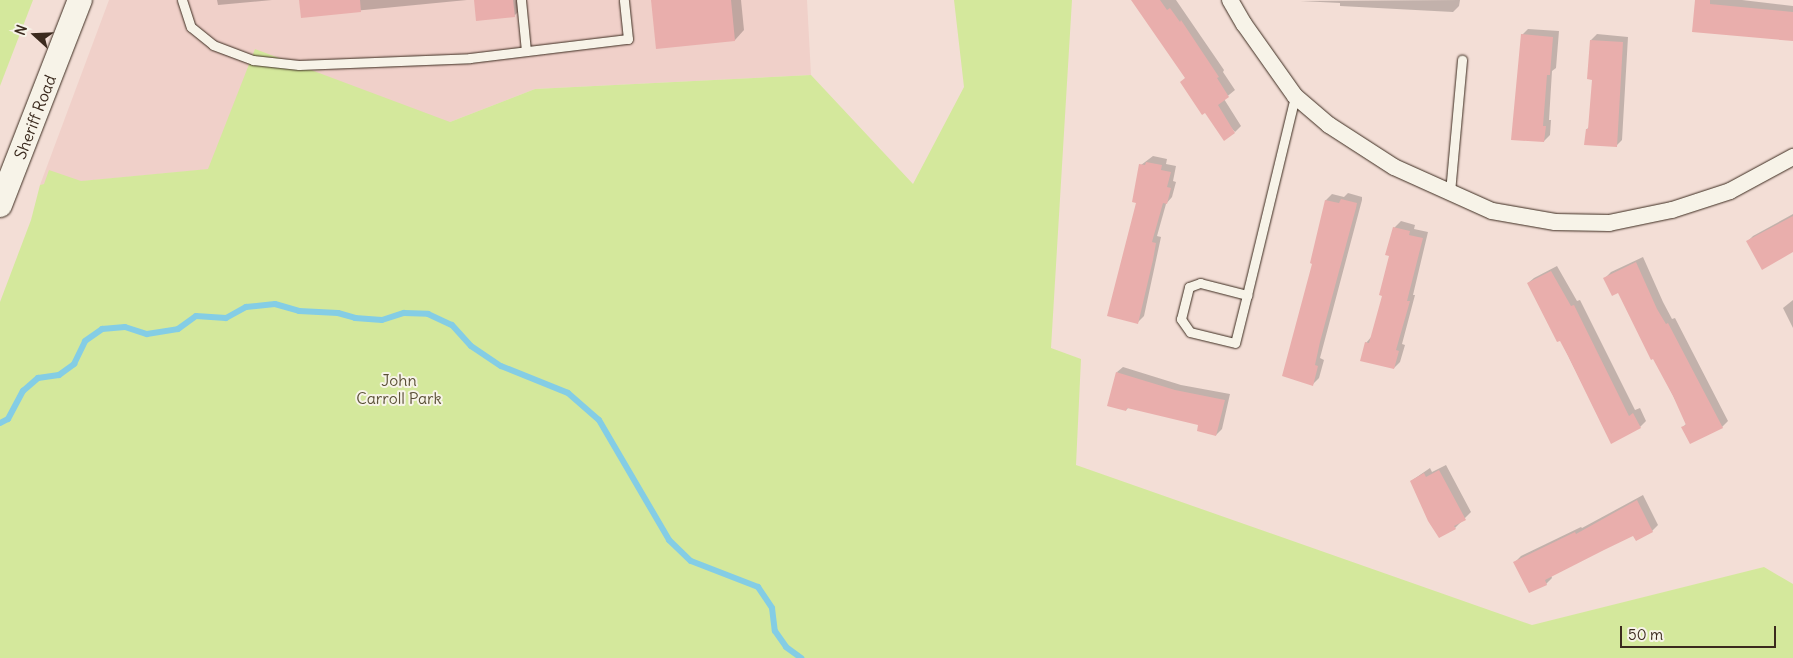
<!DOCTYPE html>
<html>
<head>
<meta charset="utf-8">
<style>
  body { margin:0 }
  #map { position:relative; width:1793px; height:658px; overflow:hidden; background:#f3ded6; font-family:Delius,sans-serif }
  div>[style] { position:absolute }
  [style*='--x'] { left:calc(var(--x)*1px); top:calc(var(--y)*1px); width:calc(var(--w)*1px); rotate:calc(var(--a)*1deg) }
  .built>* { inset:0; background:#f0d0c9 }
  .green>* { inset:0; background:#d4e89c }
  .shadow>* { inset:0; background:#0003 }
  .stream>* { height:6px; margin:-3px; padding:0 3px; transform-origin:3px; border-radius:3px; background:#84cde5 }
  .building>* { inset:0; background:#e9aeac }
  .roads { filter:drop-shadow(0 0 1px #3b2a1e) drop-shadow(0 0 1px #3b2a1e) }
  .lane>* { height:9px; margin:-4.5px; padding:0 4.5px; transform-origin:4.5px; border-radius:4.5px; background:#f7f3e8 }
  .street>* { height:16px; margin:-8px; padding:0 8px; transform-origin:8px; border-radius:8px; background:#f7f3e8 }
  .secondary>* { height:24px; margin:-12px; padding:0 12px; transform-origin:12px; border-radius:12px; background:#f7f3e8 }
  span { translate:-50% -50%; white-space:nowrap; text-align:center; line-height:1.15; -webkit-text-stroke:4px #f7f3e8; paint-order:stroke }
  .street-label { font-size:16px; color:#3b2a1e }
  .park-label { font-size:16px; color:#5a5037 }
  .north { position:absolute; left:10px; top:10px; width:50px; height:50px; -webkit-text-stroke:4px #f7f3e8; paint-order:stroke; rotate:290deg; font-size:14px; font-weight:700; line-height:20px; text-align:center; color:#3b2a1e }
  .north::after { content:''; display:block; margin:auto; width:18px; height:22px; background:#3b2a1e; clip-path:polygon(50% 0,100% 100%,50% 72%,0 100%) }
  .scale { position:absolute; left:1620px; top:626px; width:156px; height:22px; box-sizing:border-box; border:2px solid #3b2a1e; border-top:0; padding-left:6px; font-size:15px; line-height:18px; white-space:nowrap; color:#3b2a1e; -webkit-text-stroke:4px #f7f3e8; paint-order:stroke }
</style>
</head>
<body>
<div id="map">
  <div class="built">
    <i style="clip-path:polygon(109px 0,807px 0,811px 75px,535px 89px,365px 155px,40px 185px)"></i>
  </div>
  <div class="green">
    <i style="clip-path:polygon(0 0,33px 0,0 86px)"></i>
    <i style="clip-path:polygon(954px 0,1072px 0,1051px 348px,1081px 359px,1076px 465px,1532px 625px,1764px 567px,1793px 584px,1793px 658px,0 658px,0 302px,31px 220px,40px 185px,44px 184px,49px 170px,81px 181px,208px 169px,255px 49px,450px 122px,535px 89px,811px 75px,913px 184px,964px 87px)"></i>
  </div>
  <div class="shadow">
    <i style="clip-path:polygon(217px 0,272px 0,218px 5px)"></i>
    <i style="clip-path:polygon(300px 0,467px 0,302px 16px)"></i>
    <i style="clip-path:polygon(475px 0,523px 0,524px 6px,514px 16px)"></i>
    <i style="clip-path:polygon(653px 0,741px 0,744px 30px,735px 40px,657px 47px)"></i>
    <i style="clip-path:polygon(1132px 0,1176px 0,1224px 70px,1223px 72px,1235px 90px,1224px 99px,1241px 126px,1235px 132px,1186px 78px)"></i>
    <i style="clip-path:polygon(1460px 0,1459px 6px,1453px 12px,1340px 6px,1340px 3px,1300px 1px)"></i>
    <i style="clip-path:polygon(1696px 0,1742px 0,1793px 6px,1793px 40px)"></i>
    <i style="clip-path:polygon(1528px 29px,1559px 31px,1556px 68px,1552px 71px,1549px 120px,1551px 120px,1550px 135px,1544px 141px,1522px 35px)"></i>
    <i style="clip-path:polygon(1597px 34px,1628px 37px,1622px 140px,1616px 146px,1587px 129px,1590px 126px,1594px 79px,1591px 40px)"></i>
    <i style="clip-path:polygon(1153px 156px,1167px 159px,1166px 164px,1176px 166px,1173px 181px,1176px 182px,1172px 197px,1166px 204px,1157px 236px,1161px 237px,1144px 316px,1138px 322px,1138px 202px,1141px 165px)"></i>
    <i style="clip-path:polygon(1348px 193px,1362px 197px,1362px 200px,1320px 358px,1324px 360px,1319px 378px,1313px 384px,1313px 263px,1326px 200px,1332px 194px,1344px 197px)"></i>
    <i style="clip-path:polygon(1793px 214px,1793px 247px,1748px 241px,1753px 236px)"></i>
    <i style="clip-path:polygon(1401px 221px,1415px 225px,1414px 229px,1428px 232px,1413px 295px,1415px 295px,1402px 344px,1405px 345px,1400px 362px,1394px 368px,1366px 343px,1372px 336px,1383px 295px,1394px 228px)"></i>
    <i style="clip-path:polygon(1643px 257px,1663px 302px,1672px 319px,1675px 318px,1728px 421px,1722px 427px,1683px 427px,1687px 423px,1654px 358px,1619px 291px,1605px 278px,1611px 272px)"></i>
    <i style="clip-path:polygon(1557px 266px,1577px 301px,1580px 300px,1635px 410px,1640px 408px,1646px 421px,1640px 427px,1611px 442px,1560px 339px,1528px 283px,1534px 278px)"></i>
    <i style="clip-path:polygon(1793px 300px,1793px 328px,1783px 308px)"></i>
    <i style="clip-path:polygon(1123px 367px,1181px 385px,1230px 394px,1222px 429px,1216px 435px,1200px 424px,1129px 407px,1126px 410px,1117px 372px)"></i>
    <i style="clip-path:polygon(1446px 465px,1471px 512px,1455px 528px,1411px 481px,1430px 468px,1432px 472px)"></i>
    <i style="clip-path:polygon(1643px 495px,1658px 525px,1652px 531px,1634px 534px,1551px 575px,1552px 578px,1546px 584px,1515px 562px,1521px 556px,1581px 527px,1582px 528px)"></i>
  </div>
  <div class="stream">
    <i style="--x:0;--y:423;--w:9;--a:-27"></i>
    <i style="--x:8;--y:419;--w:32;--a:-62"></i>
    <i style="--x:23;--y:391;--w:20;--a:-41"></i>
    <i style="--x:38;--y:378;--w:21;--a:-8"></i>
    <i style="--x:59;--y:375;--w:19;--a:-36"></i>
    <i style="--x:74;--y:364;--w:25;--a:-64"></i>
    <i style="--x:85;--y:341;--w:21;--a:-35"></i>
    <i style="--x:102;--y:329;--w:23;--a:-5"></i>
    <i style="--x:125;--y:327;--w:23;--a:18"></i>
    <i style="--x:147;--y:334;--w:31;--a:-9"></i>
    <i style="--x:178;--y:329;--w:22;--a:-36"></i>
    <i style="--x:196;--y:316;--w:30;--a:4"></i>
    <i style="--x:226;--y:318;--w:23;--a:-29"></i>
    <i style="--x:246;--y:307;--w:29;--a:-6"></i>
    <i style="--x:275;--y:304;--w:25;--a:16"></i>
    <i style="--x:299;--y:311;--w:39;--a:3"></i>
    <i style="--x:338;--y:313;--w:18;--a:16"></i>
    <i style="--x:355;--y:318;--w:27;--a:4"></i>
    <i style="--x:382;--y:320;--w:23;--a:-18"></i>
    <i style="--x:404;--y:313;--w:24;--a:2"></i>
    <i style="--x:428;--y:314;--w:26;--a:25"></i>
    <i style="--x:452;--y:325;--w:28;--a:48"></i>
    <i style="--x:471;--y:346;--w:36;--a:34"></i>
    <i style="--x:501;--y:366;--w:72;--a:21.9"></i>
    <i style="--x:568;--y:393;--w:41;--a:41.1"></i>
    <i style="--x:599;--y:420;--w:139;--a:59.7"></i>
    <i style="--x:669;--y:540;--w:30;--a:44"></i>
    <i style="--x:691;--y:561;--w:72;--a:21.2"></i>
    <i style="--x:758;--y:587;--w:25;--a:56"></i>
    <i style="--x:772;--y:608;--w:23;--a:83"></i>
    <i style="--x:775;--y:631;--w:19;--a:55"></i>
    <i style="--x:786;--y:647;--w:19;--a:36"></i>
  </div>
  <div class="building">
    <i style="clip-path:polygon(299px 0,360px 0,361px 12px,301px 18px)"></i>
    <i style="clip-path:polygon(474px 0,513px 0,515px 17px,476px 21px)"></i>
    <i style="clip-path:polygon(651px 0,731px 0,735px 41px,656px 49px)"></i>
    <i style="clip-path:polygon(1131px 0,1160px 0,1167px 10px,1170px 8px,1180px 22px,1181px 20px,1219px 77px,1217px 78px,1229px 97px,1218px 105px,1235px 133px,1224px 141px,1205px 113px,1202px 115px,1180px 82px,1185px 78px)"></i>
    <i style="clip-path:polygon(1695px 0,1710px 0,1710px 4px,1793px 12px,1793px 41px,1692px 32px)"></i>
    <i style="clip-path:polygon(1521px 34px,1553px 37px,1550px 75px,1547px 75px,1543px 126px,1546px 126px,1544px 142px,1511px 140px)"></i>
    <i style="clip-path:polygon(1590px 40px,1623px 42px,1617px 147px,1584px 145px,1586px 129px,1588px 129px,1592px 80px,1587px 79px)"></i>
    <i style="clip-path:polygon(1146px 162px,1162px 165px,1161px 170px,1171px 172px,1167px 187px,1171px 188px,1167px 204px,1163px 203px,1152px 242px,1156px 243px,1153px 260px,1138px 324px,1107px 316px,1136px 203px,1132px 202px,1139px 164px,1145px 165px)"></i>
    <i style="clip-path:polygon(1341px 199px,1357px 203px,1356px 208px,1320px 342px,1315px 365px,1318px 366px,1313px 386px,1282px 376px,1312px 264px,1310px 263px,1325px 200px,1339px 203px)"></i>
    <i style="clip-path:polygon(1793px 216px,1793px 252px,1762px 270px,1746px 241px)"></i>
    <i style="clip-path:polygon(1393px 227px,1410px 231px,1409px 235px,1423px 238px,1407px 301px,1410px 301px,1396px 350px,1399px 351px,1394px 369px,1360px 361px,1365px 342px,1369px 343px,1382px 296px,1379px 295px,1389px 256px,1385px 255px)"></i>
    <i style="clip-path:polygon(1636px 262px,1657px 309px,1666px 324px,1668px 323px,1723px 428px,1690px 444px,1681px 427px,1686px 425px,1673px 396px,1653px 359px,1651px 360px,1618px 293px,1612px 296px,1603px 278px)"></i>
    <i style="clip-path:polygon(1551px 271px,1571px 306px,1574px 305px,1629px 416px,1633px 413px,1641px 428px,1611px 444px,1568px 356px,1560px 341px,1557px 342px,1527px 283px)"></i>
    <i style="clip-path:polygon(1116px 372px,1175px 390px,1225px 400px,1216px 436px,1197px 431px,1198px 425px,1127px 408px,1126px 411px,1107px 406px)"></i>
    <i style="clip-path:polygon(1439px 470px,1466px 520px,1454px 526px,1456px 529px,1439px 538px,1428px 521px,1410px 481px,1424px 473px,1426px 477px)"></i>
    <i style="clip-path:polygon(1637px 500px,1653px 532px,1636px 541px,1633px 536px,1604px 550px,1545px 580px,1547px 585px,1529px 593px,1513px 562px,1575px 532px,1576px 534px)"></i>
  </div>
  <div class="roads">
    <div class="lane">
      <i style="--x:182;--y:0;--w:28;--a:72"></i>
      <i style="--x:191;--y:27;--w:28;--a:39"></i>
      <i style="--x:213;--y:45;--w:43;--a:20.6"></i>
      <i style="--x:253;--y:60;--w:46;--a:6.2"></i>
      <i style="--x:299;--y:65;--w:171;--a:-2.3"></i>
      <i style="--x:470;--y:58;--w:159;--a:-6.9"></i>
      <i style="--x:628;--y:39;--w:39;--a:-96"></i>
      <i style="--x:521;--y:0;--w:51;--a:84.4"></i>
      <i style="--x:1450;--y:192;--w:133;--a:-84.8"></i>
      <i style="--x:1200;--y:283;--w:49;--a:14.3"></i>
      <i style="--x:1247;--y:295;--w:49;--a:104"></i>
      <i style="--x:1235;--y:343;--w:46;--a:-166.3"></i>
      <i style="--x:1190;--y:332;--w:16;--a:-125"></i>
      <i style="--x:1181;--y:319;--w:33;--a:-76"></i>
      <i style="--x:1189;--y:287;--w:12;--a:-20"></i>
      <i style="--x:1247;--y:295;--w:205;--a:-76.4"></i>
    </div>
    <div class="street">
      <i style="--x:1230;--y:0;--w:28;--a:60"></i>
      <i style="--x:1244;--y:24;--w:88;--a:54.7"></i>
      <i style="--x:1295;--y:96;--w:45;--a:40.5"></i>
      <i style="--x:1329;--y:125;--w:77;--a:32.9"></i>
      <i style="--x:1394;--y:167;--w:107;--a:24.2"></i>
      <i style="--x:1492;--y:211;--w:64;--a:9.9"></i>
      <i style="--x:1555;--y:222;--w:54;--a:1.1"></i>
      <i style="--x:1609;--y:223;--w:64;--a:-11.7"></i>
      <i style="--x:1672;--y:210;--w:61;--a:-18.1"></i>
      <i style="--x:1730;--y:191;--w:72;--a:-28.4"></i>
    </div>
    <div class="secondary">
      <i style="--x:0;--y:205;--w:220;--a:-68.7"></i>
    </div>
  </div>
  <div class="street-label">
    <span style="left:35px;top:117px;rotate:-69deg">Sheriff Road</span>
  </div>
  <div class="park-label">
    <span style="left:399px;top:389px">John<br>Carroll Park</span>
  </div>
  <div class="north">N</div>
  <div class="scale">50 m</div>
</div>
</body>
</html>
